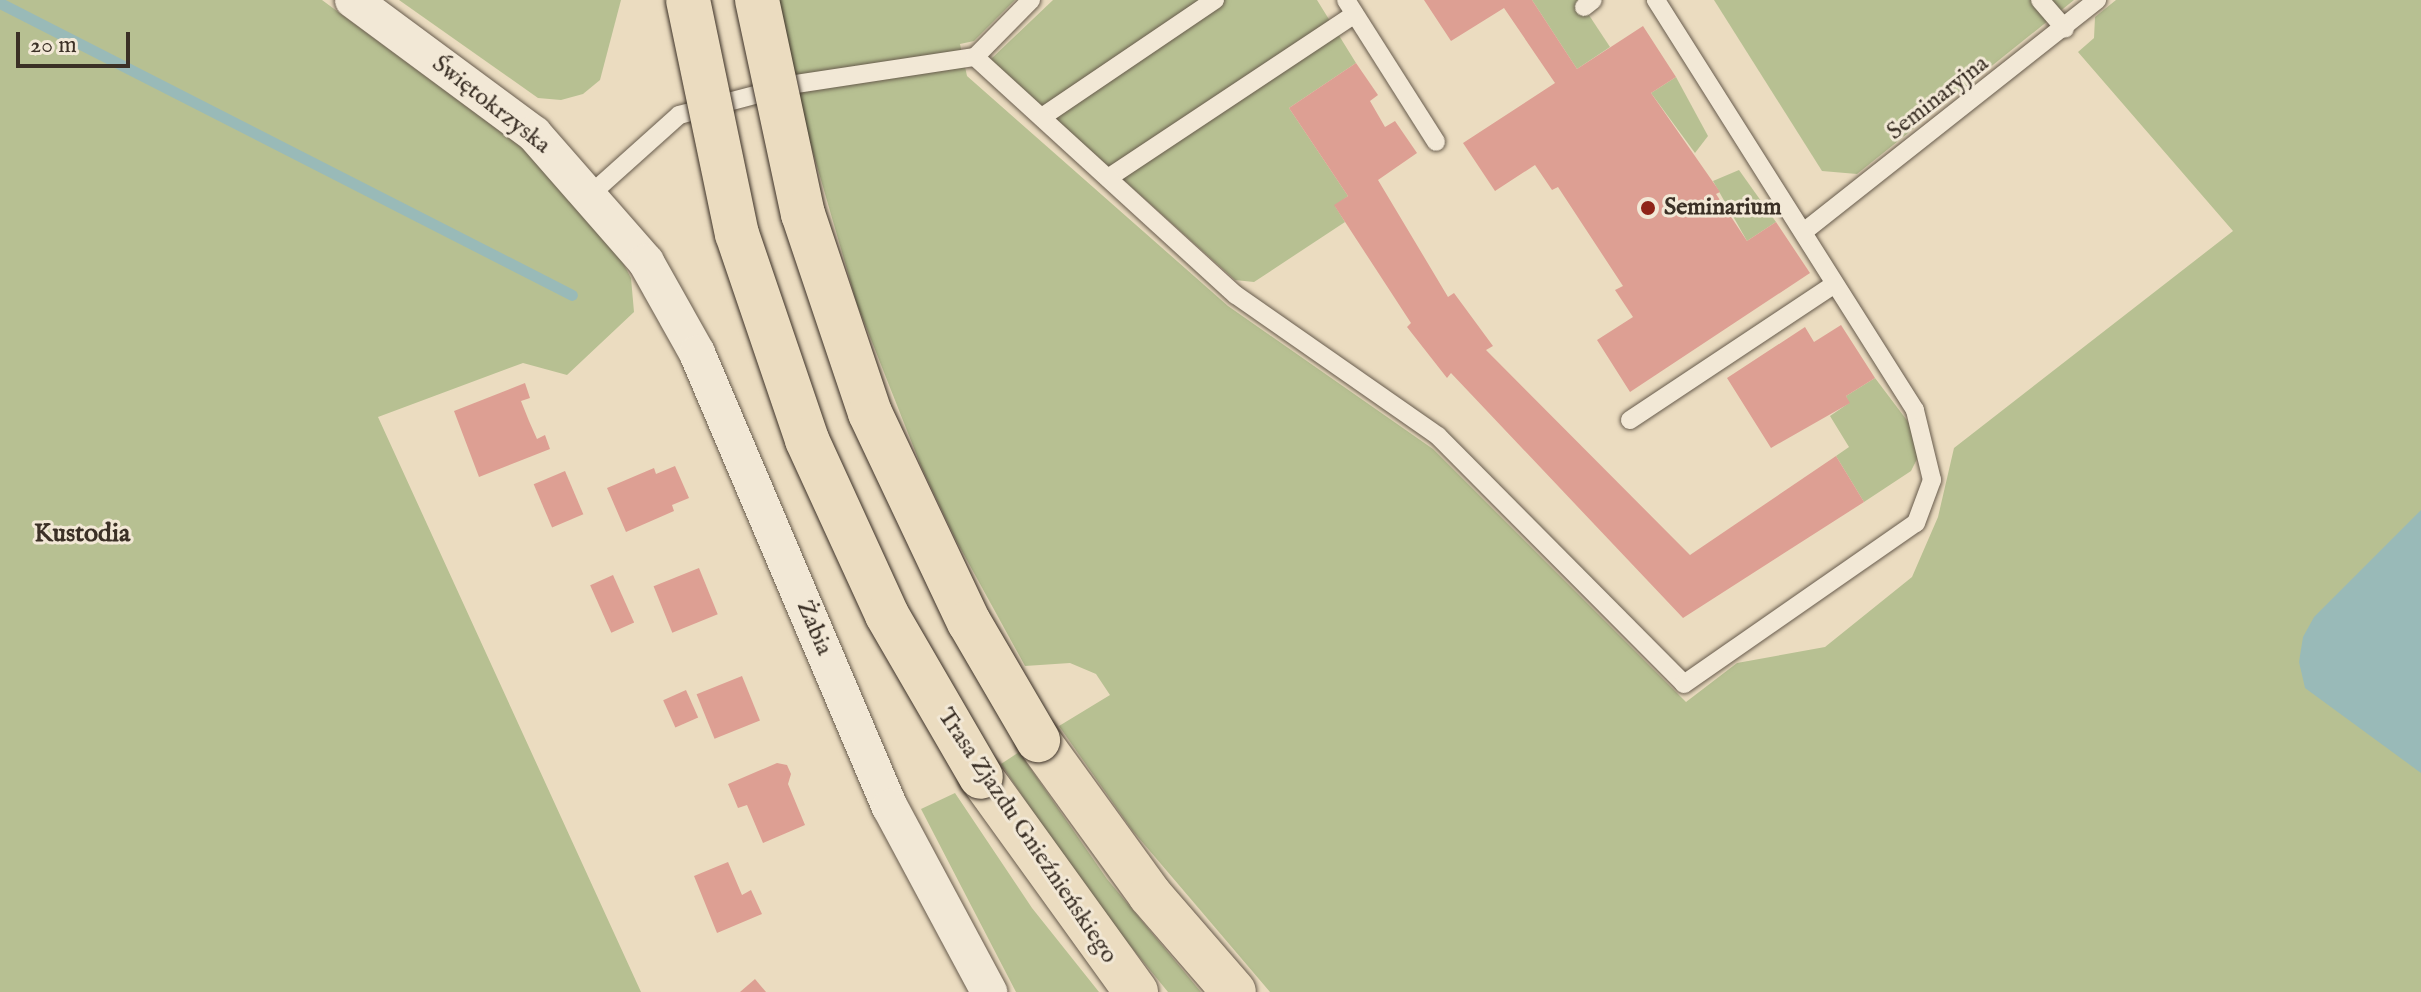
<!DOCTYPE html>
<html>
<head>
<meta charset="utf-8">
<style>
  body { margin:0 }
  #map { position:relative; width:2421px; height:992px; overflow:hidden; background:#ebdcc0; font-family:"IM FELL English",serif }
  div>[style] { position:absolute }
  [style*='--x'] { left:calc(var(--x)*1px); top:calc(var(--y)*1px); width:calc(var(--w)*1px); rotate:calc(var(--a)*1deg) }
  .green>* { inset:0; background:#b7c092 }
  .water>* { inset:0; background:#99bab8 }
  .stream>* { height:11px; margin:-5.5px; padding:0 5.5px; transform-origin:5.5px; border-radius:5.5px; background:#99bab8 }
  .building>* { inset:0; background:#dd9f93; transform-origin:0 0 }
  .roads { filter:drop-shadow(0 0 2px #675b4c) drop-shadow(0 0 2px #675b4c) }
  .lane>* { height:18px; margin:-9px; padding:0 9px; transform-origin:9px; border-radius:9px; background:#f2e8d6 }
  .street>* { height:36px; margin:-18px; padding:0 18px; transform-origin:18px; border-radius:18px; background:#f2e8d6 }
  .primary>* { height:44px; margin:-22px; padding:0 22px; transform-origin:22px; border-radius:22px; background:#ebdcc0 }
  .bridges { filter:drop-shadow(0 0 2px #3b3026) drop-shadow(0 0 2px #3b3026) }
  .primary-bridge>* { height:44px; margin:-22px; padding:0 22px; transform-origin:22px; border-radius:22px; background:#ebdcc0 }
  .dots>* { width:22px; height:22px; translate:-50% -50%; box-sizing:border-box; border:4px solid #f2e8d6; border-radius:50% }
  span { translate:-50% -50%; white-space:nowrap; text-align:center; line-height:1.15; -webkit-text-stroke:6px #f2e8d6; paint-order:stroke }
  .street-label { font-size:24px; color:#3b3026 }
  .poi-label { font-size:24px; color:#3b3026; font-weight:700 }
  .left { translate:0 -50%; text-align:left }
  .neighbourhood-label { font-size:26px; color:#3b3026; font-weight:700 }
  .scale { position:absolute; left:16px; top:32px; width:114px; height:36px; box-sizing:border-box; border:4px solid #3b3026; border-top:0; padding-left:10px; font-size:24px; line-height:28px; white-space:nowrap; color:#3b3026; -webkit-text-stroke:6px #f2e8d6; paint-order:stroke }
</style>
</head>
<body>
<div id="map">
  <div class="green">
    <i style="clip-path:polygon(0 0,322px 0,536px 158px,614px 246px,631px 278px,634px 312px,567px 375px,523px 363px,378px 417px,641px 992px,0 992px)"></i>
    <i style="clip-path:polygon(399px 0,621px 0,600px 80px,583px 94px,561px 100px,538px 98px)"></i>
    <i style="clip-path:polygon(779px 0,1015px 0,974px 41px,960px 44px,967px 76px,1228px 306px,1433px 449px,1686px 702px,1737px 663px,1825px 647px,1912px 577px,1938px 517px,1954px 448px,2233px 231px,2078px 52px,2094px 38px,2095px 17px,2116px 0,2421px 0,2421px 992px,1270px 992px,1132px 830px,1059px 726px,1110px 695px,1096px 674px,1070px 663px,1025px 666px,957px 542px,921px 466px,857px 304px,801px 111px)"></i>
    <i style="clip-path:polygon(1053px 0,1317px 0,1356px 63px,1289px 108px,1348px 196px,1335px 206px,1345px 222px,1254px 282px,1235px 280px,990px 60px)"></i>
    <i style="clip-path:polygon(1532px 0,1579px 0,1610px 47px,1577px 69px)"></i>
    <i style="clip-path:polygon(1714px 0,2074px 0,1857px 174px,1822px 171px)"></i>
    <i style="clip-path:polygon(1676px 77px,1708px 136px,1695px 153px,1651px 93px)"></i>
    <i style="clip-path:polygon(1739px 170px,1776px 222px,1747px 241px,1713px 181px)"></i>
    <i style="clip-path:polygon(1875px 378px,1912px 427px,1918px 457px,1911px 471px,1864px 502px,1836px 456px,1849px 447px,1830px 416px,1849px 403px,1846px 396px)"></i>
    <i style="clip-path:polygon(1019px 752px,1107px 879px,1201px 992px,1168px 992px,1087px 893px,1001px 764px)"></i>
    <i style="clip-path:polygon(955px 793px,1032px 908px,1099px 992px,1016px 992px,921px 809px)"></i>
  </div>
  <div class="water">
    <i style="clip-path:polygon(2421px 510px,2421px 773px,2305px 688px,2299px 662px,2303px 637px,2314px 617px)"></i>
  </div>
  <div class="stream">
    <i style="--x:0;--y:3;--w:642;--a:27.04"></i>
  </div>
  <div class="building">
    <i style="clip-path:polygon(1424px 0,1532px 0,1577px 69px,1643px 26px,1676px 77px,1651px 93px,1720px 192px,1716px 194px,1747px 241px,1776px 222px,1810px 273px,1630px 392px,1597px 340px,1633px 317px,1615px 290px,1623px 286px,1558px 187px,1552px 190px,1535px 165px,1495px 191px,1463px 143px,1555px 83px,1504px 8px,1451px 41px)"></i>
    <i style="clip-path:polygon(1356px 63px,1378px 95px,1370px 101px,1385px 127px,1395px 121px,1417px 153px,1378px 180px,1448px 297px,1454px 293px,1493px 346px,1486px 350px,1690px 555px,1836px 456px,1864px 502px,1683px 618px,1451px 373px,1447px 378px,1407px 327px,1411px 323px,1334px 205px,1348px 196px,1289px 108px)"></i>
    <i style="clip-path:polygon(1841px 325px,1875px 378px,1846px 396px,1850px 403px,1771px 448px,1727px 378px,1805px 327px,1814px 342px)"></i>
    <i style="clip-path:polygon(525px 383px,530px 398px,521px 401px,529px 421px,537px 439px,545px 435px,550px 449px,479px 477px,454px 411px)"></i>
    <i style="clip-path:polygon(675px 466px,689px 498px,672px 505px,674px 511px,626px 532px,607px 488px,654px 468px,656px 474px)"></i>
    <i style="left:565px;top:471px;width:47px;height:34px;rotate:67deg"></i>
    <i style="left:699px;top:568px;width:50px;height:49px;rotate:68deg"></i>
    <i style="left:613px;top:575px;width:52px;height:25px;rotate:66deg"></i>
    <i style="left:742px;top:676px;width:48px;height:49px;rotate:68deg"></i>
    <i style="left:686px;top:690px;width:30px;height:25px;rotate:66deg"></i>
    <i style="clip-path:polygon(777px 763px,787px 765px,791px 774px,788px 784px,805px 825px,763px 843px,747px 805px,738px 808px,728px 784px)"></i>
    <i style="clip-path:polygon(728px 862px,742px 895px,751px 890px,762px 914px,717px 933px,694px 876px)"></i>
    <i style="clip-path:polygon(755px 979px,766px 992px,740px 992px)"></i>
  </div>
  <div class="roads">
    <div class="lane">
      <i style="--x:1346;--y:0;--w:168;--a:57.6"></i>
      <i style="--x:2040;--y:0;--w:38;--a:49"></i>
      <i style="--x:1584;--y:7;--w:11;--a:-38"></i>
      <i style="--x:975;--y:57;--w:80;--a:-45.5"></i>
      <i style="--x:1042;--y:117;--w:209;--a:-34.1"></i>
      <i style="--x:1108;--y:178;--w:296;--a:-33.6"></i>
      <i style="--x:591;--y:194;--w:118;--a:-41.9"></i>
      <i style="--x:679;--y:115;--w:121;--a:-14.8"></i>
      <i style="--x:796;--y:84;--w:181;--a:-8.6"></i>
      <i style="--x:975;--y:57;--w:353;--a:42.4"></i>
      <i style="--x:1236;--y:295;--w:246;--a:34.9"></i>
      <i style="--x:1438;--y:436;--w:349;--a:45.2"></i>
      <i style="--x:1684;--y:684;--w:282;--a:-34.8"></i>
      <i style="--x:1916;--y:523;--w:46;--a:-69.6"></i>
      <i style="--x:1932;--y:480;--w:72;--a:-103.7"></i>
      <i style="--x:1915;--y:410;--w:485;--a:-122.3"></i>
      <i style="--x:1806;--y:230;--w:371;--a:-38.3"></i>
      <i style="--x:1630;--y:420;--w:244;--a:-33.6"></i>
    </div>
    <div class="street">
      <i style="--x:353;--y:0;--w:225;--a:36.5"></i>
      <i style="--x:534;--y:134;--w:170;--a:48.8"></i>
      <i style="--x:646;--y:262;--w:104;--a:60.7"></i>
      <i style="--x:697;--y:353;--w:493;--a:67"></i>
      <i style="--x:890;--y:807;--w:210;--a:61.8"></i>
    </div>
    <div class="primary">
      <i style="--x:1038;--y:740;--w:191;--a:54.1"></i>
      <i style="--x:1150;--y:895;--w:128;--a:49.1"></i>
      <i style="--x:981;--y:777;--w:265;--a:54.2"></i>
    </div>
  </div>
  <div class="bridges">
    <div class="primary-bridge">
      <i style="--x:688;--y:0;--w:239;--a:78.2"></i>
      <i style="--x:737;--y:234;--w:218;--a:71.2"></i>
      <i style="--x:807;--y:440;--w:192;--a:65.4"></i>
      <i style="--x:887;--y:615;--w:187;--a:59.9"></i>
      <i style="--x:757;--y:0;--w:219;--a:77.9"></i>
      <i style="--x:803;--y:214;--w:210;--a:71.4"></i>
      <i style="--x:870;--y:413;--w:231;--a:64.7"></i>
      <i style="--x:969;--y:622;--w:137;--a:59.7"></i>
    </div>
  </div>
  <div class="dots">
    <i style="left:1648px;top:208px;background:#8f2418"></i>
  </div>
  <div class="street-label">
    <span style="left:1938px;top:98px;rotate:-38deg">Seminaryjna</span>
    <span style="left:491px;top:105px;rotate:38deg">Świętokrzyska</span>
    <span style="left:814px;top:628px;rotate:67deg">Żabia</span>
    <span style="left:1027px;top:836px;rotate:56deg">Trasa Zjazdu Gnieźnieńskiego</span>
  </div>
  <div class="poi-label">
    <span class="left" style="left:1664px;top:208px">Seminarium</span>
  </div>
  <div class="neighbourhood-label">
    <span style="left:82px;top:534px">Kustodia</span>
  </div>
  <div class="scale">20 m</div>
</div>
</body>
</html>
